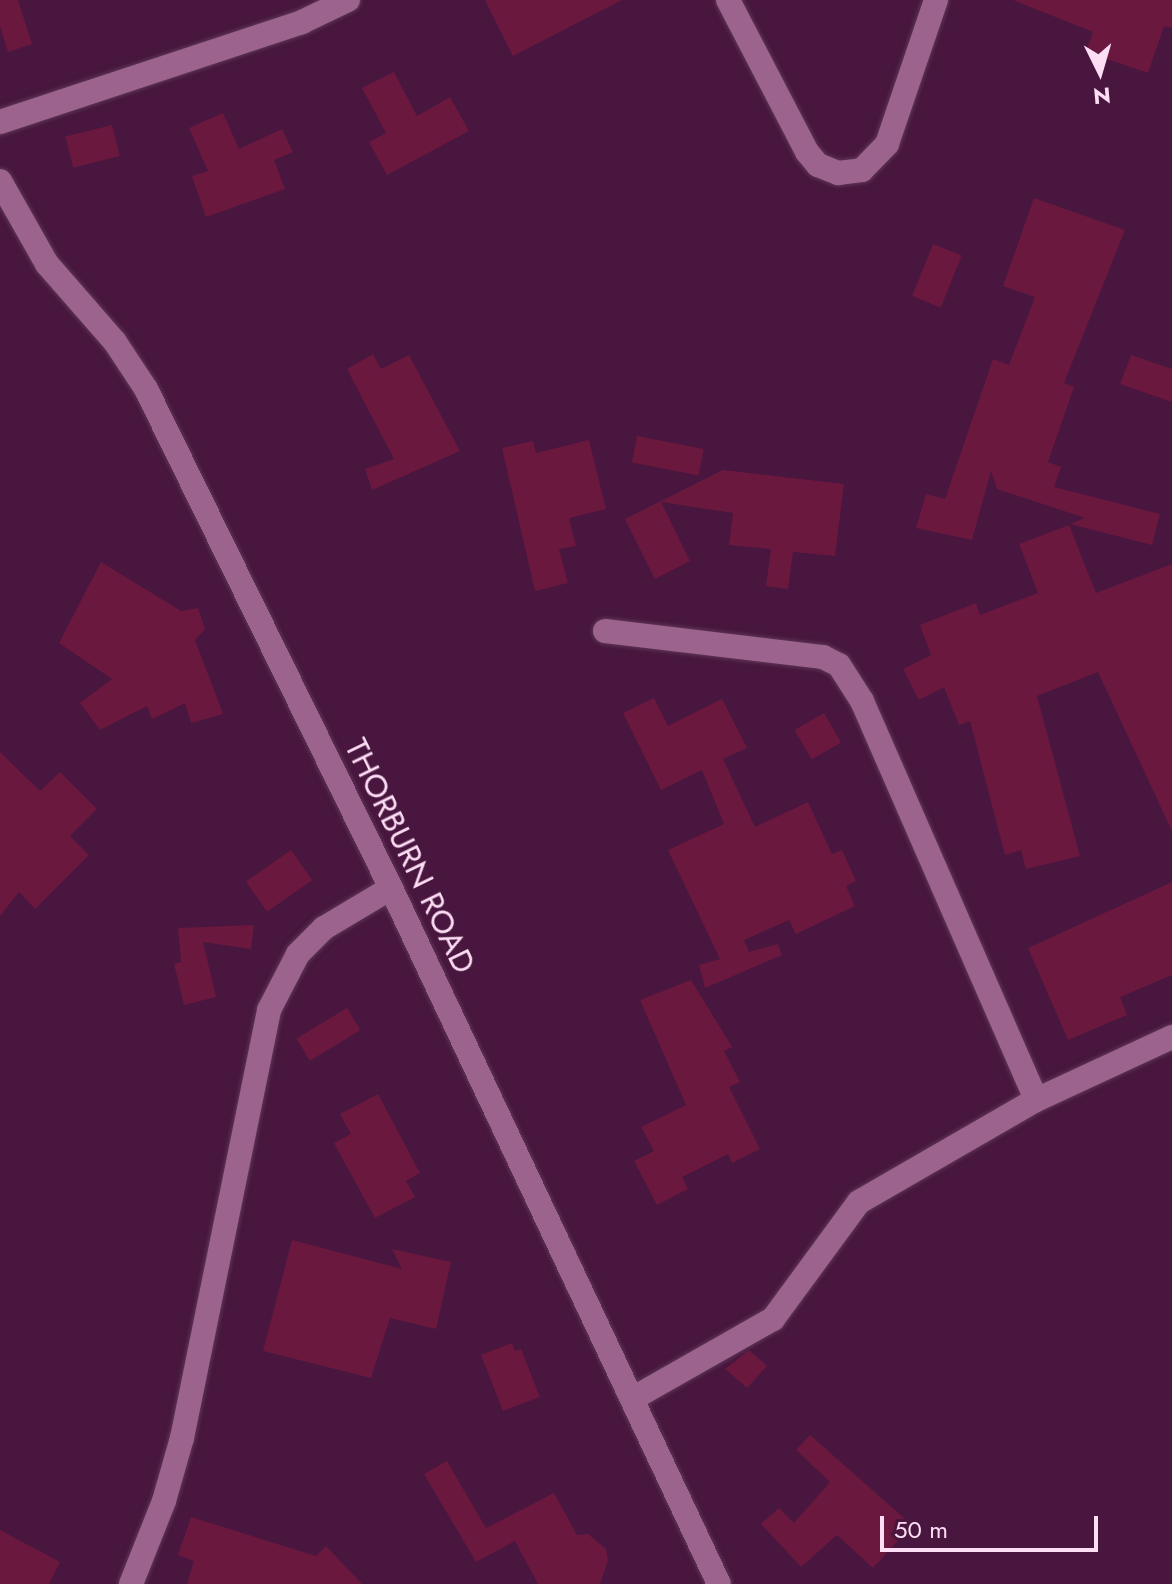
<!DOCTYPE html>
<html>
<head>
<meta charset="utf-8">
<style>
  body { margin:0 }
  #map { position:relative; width:1172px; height:1584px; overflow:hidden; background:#48163e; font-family:Jost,sans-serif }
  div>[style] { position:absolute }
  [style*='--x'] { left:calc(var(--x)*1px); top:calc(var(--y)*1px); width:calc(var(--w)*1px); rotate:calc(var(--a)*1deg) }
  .building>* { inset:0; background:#6b183f; transform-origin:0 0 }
  .roads { filter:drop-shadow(0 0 2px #5e3556) drop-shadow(0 0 2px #5e3556) }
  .street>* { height:24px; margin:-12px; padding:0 12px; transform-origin:12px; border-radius:12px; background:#9b638d }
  span { translate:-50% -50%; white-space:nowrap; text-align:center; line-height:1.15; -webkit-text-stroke:6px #48163e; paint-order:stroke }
  .street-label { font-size:32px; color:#fedef5 }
  .north { position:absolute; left:1060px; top:32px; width:80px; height:80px; -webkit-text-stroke:6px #48163e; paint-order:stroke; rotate:175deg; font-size:22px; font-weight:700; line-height:32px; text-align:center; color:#fedef5 }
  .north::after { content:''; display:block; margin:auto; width:28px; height:36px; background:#fedef5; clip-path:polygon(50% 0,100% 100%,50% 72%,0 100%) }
  .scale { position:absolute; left:880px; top:1516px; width:218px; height:36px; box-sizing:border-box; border:4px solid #fedef5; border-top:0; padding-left:10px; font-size:24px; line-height:28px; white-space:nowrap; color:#fedef5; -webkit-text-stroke:6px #48163e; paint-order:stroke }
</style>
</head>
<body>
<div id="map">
  <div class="building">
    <i style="clip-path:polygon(0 0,18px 0,32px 44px,8px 52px,0 26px)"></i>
    <i style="clip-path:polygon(485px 0,622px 0,513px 56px)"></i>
    <i style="clip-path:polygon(1013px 0,1172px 0,1172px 28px,1164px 26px,1148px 73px,1086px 52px,1093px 32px)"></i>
    <i style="clip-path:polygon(394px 72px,417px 116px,450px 97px,469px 131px,387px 175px,369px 142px,386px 133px,362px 88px)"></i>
    <i style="clip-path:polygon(223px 113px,239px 149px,282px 129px,293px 152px,274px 160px,285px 189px,206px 217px,192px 176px,208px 171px,189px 128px)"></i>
    <i style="left:112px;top:125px;width:32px;height:48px;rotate:76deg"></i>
    <i style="clip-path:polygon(1034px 198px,1125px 230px,1064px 383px,1074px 387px,1048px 462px,1061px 467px,1054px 487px,1160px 514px,1152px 545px,1070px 524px,1085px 518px,997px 489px,991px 471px,972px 540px,916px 528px,926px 494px,945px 499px,993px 359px,1009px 365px,1035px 297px,1003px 286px)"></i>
    <i style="left:933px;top:244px;width:31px;height:56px;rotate:22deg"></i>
    <i style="clip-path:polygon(373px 354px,381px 369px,409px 355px,460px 451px,372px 490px,365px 469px,394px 459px,347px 369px)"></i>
    <i style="clip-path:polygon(1131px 355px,1172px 369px,1172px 402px,1120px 384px)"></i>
    <i style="left:637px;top:436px;width:68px;height:27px;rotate:11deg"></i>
    <i style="clip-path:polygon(589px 440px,606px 509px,569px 518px,576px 546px,559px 549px,568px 583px,535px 591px,502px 448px,533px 441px,536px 453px)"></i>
    <i style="clip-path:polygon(723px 470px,844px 484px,835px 556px,793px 552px,788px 589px,766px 586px,771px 549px,729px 545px,733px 513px,661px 502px,690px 561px,655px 579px,625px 519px)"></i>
    <i style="clip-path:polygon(1069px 525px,1096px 593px,1172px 564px,1172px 831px,1098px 672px,1037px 696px,1080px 856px,1026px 869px,1021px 850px,1005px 855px,970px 721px,959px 725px,944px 687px,919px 700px,903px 669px,931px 655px,920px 625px,976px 603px,980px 615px,1038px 593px,1019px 544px)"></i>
    <i style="clip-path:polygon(101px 562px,181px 611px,198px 608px,205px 629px,195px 640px,223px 714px,191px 723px,185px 703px,152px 719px,147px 706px,100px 730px,80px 703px,112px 679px,59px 643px)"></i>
    <i style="clip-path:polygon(654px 698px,668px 726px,722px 699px,747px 748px,723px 759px,755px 827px,808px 802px,832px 854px,842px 850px,856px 881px,846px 886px,855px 906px,796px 934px,789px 920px,744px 940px,749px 952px,778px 944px,782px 955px,705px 988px,699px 965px,720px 959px,668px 850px,724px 824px,702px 770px,661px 790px,623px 713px)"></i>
    <i style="left:824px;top:713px;width:34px;height:34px;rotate:60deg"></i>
    <i style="clip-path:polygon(0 752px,40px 791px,60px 772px,97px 809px,70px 836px,89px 855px,35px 909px,19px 892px,0 916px)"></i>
    <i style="left:291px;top:850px;width:37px;height:55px;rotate:55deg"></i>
    <i style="clip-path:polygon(1172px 882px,1172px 975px,1120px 997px,1127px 1015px,1068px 1040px,1028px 948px)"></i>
    <i style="clip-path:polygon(254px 925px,251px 949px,203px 942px,216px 997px,184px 1005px,174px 964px,181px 962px,178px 928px)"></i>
    <i style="clip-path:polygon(691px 980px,732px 1047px,724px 1051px,740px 1082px,729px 1087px,760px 1149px,732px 1163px,728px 1154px,682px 1177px,688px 1189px,657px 1205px,634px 1161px,654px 1151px,641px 1127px,686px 1105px,640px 1000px)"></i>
    <i style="left:347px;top:1008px;width:26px;height:59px;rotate:59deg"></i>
    <i style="clip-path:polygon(378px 1094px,420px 1173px,406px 1181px,415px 1197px,375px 1218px,334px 1143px,351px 1134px,340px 1114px)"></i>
    <i style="clip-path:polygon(292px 1240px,402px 1269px,392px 1249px,451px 1262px,436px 1329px,390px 1318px,371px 1378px,263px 1351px)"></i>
    <i style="clip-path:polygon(512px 1343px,515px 1351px,521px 1349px,540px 1397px,503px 1411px,481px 1355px)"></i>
    <i style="clip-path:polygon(749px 1350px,767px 1366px,747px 1388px,725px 1369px)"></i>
    <i style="clip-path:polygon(810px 1435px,912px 1525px,873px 1568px,837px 1535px,801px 1567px,761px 1524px,779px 1508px,794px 1523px,830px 1482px,796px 1450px)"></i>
    <i style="clip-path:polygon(447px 1461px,486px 1528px,554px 1493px,577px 1535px,588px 1534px,606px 1549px,608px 1561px,600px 1584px,538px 1584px,515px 1541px,476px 1562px,424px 1474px)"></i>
    <i style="clip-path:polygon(191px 1517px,316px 1556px,326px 1546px,362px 1584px,187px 1584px,194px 1561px,178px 1555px)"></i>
    <i style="clip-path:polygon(0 1530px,60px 1562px,49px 1584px,0 1584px)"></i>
  </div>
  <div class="roads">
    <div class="street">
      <i style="--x:728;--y:0;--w:171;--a:62.5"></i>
      <i style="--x:807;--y:152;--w:17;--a:50"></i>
      <i style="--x:818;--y:165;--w:22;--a:22"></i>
      <i style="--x:838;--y:173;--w:24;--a:-7"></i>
      <i style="--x:862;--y:170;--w:36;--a:-46"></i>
      <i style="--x:887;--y:144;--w:152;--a:-71.2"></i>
      <i style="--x:0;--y:122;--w:318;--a:-18.3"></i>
      <i style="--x:302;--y:22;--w:51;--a:-25.6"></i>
      <i style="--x:0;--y:181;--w:95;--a:60.5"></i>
      <i style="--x:47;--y:264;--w:103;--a:48.9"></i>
      <i style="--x:115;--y:342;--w:56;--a:56.6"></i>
      <i style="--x:146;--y:389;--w:556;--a:63.85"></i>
      <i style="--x:391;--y:888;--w:769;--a:64.77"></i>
      <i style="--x:605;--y:631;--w:220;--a:6.8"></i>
      <i style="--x:823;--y:657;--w:18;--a:27"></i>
      <i style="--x:839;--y:665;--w:43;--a:57.4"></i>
      <i style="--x:862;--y:701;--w:435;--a:66.4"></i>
      <i style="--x:632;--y:1399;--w:162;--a:-29.6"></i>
      <i style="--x:773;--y:1319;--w:145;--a:-53.7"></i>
      <i style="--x:859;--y:1202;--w:204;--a:-30"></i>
      <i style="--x:1036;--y:1100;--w:150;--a:-24.9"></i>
      <i style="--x:131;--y:1584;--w:89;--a:-68.3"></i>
      <i style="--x:164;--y:1501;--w:66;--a:-74.1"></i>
      <i style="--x:182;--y:1438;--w:437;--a:-78.5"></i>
      <i style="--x:269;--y:1010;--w:63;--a:-62.6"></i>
      <i style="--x:298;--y:954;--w:37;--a:-45"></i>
      <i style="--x:324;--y:928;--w:78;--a:-30.8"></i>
    </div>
  </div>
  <div class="street-label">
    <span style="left:410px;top:856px;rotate:64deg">THORBURN ROAD</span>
  </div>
  <div class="north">N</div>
  <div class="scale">50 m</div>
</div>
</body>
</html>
